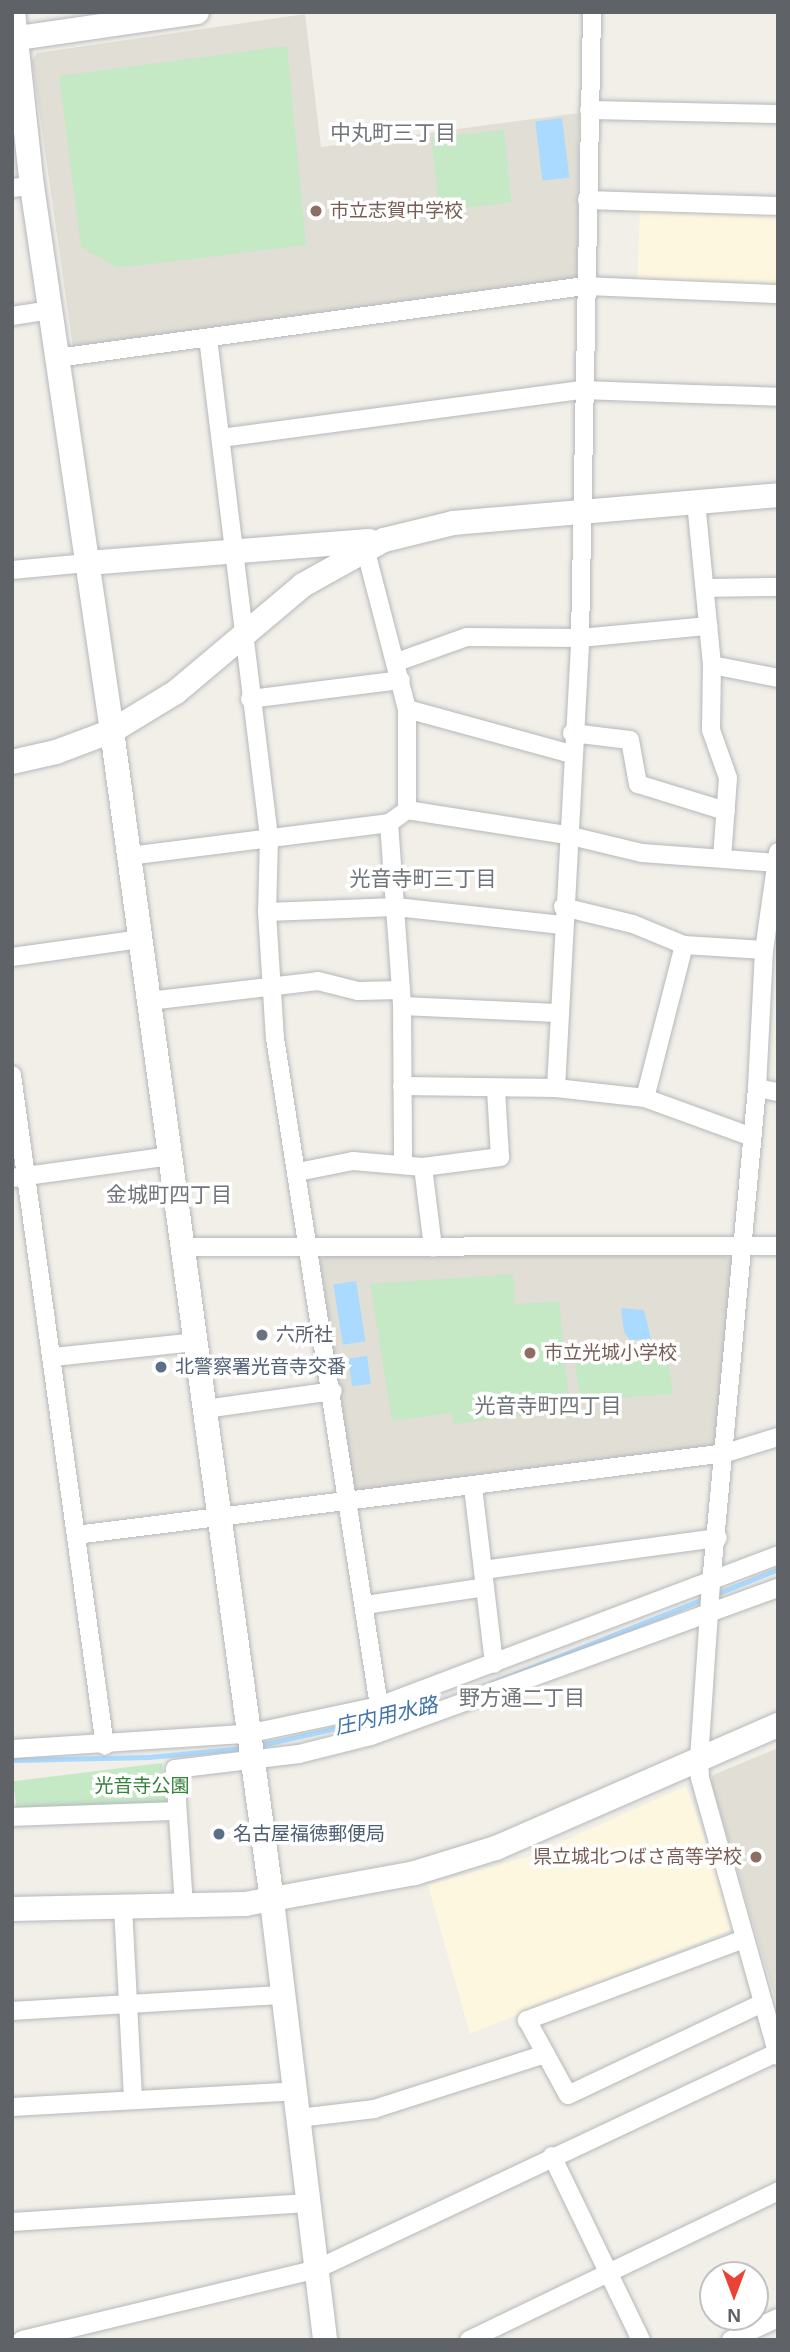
<!DOCTYPE html>
<html>
<head>
<meta charset="utf-8">
<style>
  body { margin:0 }
  #map { position:relative; width:790px; height:2352px; overflow:hidden; background:#f1efe8; font-family:Arial,"Noto Sans JP",sans-serif }
  div>[style] { position:absolute }
  [style*='--x'] { left:calc(var(--x)*1px); top:calc(var(--y)*1px); width:calc(var(--w)*1px); rotate:calc(var(--a)*1deg) }
  .commercial>* { inset:0; background:#fef7e0; transform-origin:0 0 }
  .education>* { inset:0; background:#e1ded6 }
  .green>* { inset:0; background:#c5e8c5; transform-origin:0 0 }
  .water>* { inset:0; background:#aadaff; transform-origin:0 0 }
  .stream>* { height:5px; margin:-2.5px; padding:0 2.5px; transform-origin:2.5px; border-radius:2.5px; background:#aadaff }
  .roads { filter:drop-shadow(0 0 2px #b5b8bc) drop-shadow(0 0 2px #b5b8bc) }
  .street>* { height:18px; margin:-9px; padding:0 9px; transform-origin:9px; border-radius:9px; background:#fff }
  .secondary>* { height:24px; margin:-12px; padding:0 12px; transform-origin:12px; border-radius:12px; background:#fff }
  .dots>* { width:19px; height:19px; translate:-50% -50%; box-sizing:border-box; border:4px solid #fff; border-radius:50% }
  span { translate:-50% -50%; white-space:nowrap; text-align:center; line-height:1.15; -webkit-text-stroke:7px #fff; paint-order:stroke }
  .education-label { font-size:19px; color:#785e54 }
  .left { translate:0 -50%; text-align:left }
  .right { translate:-100% -50%; text-align:right }
  .worship-label { font-size:19px; color:#5b616d }
  .service-label { font-size:19px; color:#4e5e75 }
  .park-label { font-size:19px; color:#348238 }
  .neighbourhood-label { font-size:21px; color:#70757a }
  .water-label { font-size:21px; color:#4174aa; font-style:italic }
  .frame { position:absolute; inset:0; border:14px solid #5f6368; pointer-events:none }
  .north { position:absolute; left:699px; top:2261px; width:70px; height:70px; box-sizing:border-box; background:#fff; border:2px solid #bfc1c3; border-radius:50%; rotate:180deg; font-size:19px; font-weight:700; line-height:28px; text-align:center; color:#5f6368 }
  .north::after { content:''; display:block; margin:auto; width:24px; height:32px; background:#ea4335; clip-path:polygon(50% 0,100% 100%,50% 72%,0 100%) }
</style>
</head>
<body>
<div id="map">
  <div class="commercial">
    <i style="left:640px;top:207px;width:138px;height:73px;rotate:2deg"></i>
    <i style="clip-path:polygon(686px 1786px,737px 1927px,470px 2034px,428px 1885px,530px 1856px)"></i>
  </div>
  <div class="education">
    <i style="clip-path:polygon(305px 14px,321px 147px,579px 113px,577px 279px,73px 347px,32px 60px,37px 53px)"></i>
    <i style="clip-path:polygon(326px 1254px,724px 1255px,731px 1259px,721px 1446px,359px 1494px,352px 1489px,320px 1260px)"></i>
    <i style="clip-path:polygon(778px 1748px,778px 2008px,711px 1781px,713px 1775px)"></i>
  </div>
  <div class="green">
    <i style="clip-path:polygon(287px 46px,306px 245px,118px 268px,81px 247px,59px 76px)"></i>
    <i style="left:504px;top:130px;width:73px;height:73px;rotate:84deg"></i>
    <i style="clip-path:polygon(513px 1274px,515px 1304px,559px 1301px,570px 1410px,454px 1424px,451px 1413px,392px 1421px,370px 1284px)"></i>
    <i style="clip-path:polygon(666px 1346px,673px 1394px,580px 1400px,573px 1348px)"></i>
    <i style="left:162px;top:1763px;width:41px;height:150px;rotate:83deg"></i>
  </div>
  <div class="water">
    <i style="left:562px;top:118px;width:60px;height:27px;rotate:83deg"></i>
    <i style="left:356px;top:1281px;width:61px;height:23px;rotate:81deg"></i>
    <i style="clip-path:polygon(621px 1308px,644px 1310px,651px 1339px,630px 1340px,624px 1332px)"></i>
    <i style="left:367px;top:1356px;width:28px;height:19px;rotate:82deg"></i>
  </div>
  <div class="stream">
    <i style="--x:492;--y:1683;--w:308;--a:-21.7"></i>
    <i style="--x:256;--y:1746;--w:169;--a:-12.6"></i>
    <i style="--x:12;--y:1760;--w:137;--a:-1.3"></i>
    <i style="--x:149;--y:1757;--w:94;--a:-5.5"></i>
  </div>
  <div class="roads">
    <div class="street">
      <i style="--x:589;--y:110;--w:189;--a:1.2"></i>
      <i style="--x:12;--y:188;--w:20;--a:-6"></i>
      <i style="--x:587;--y:200;--w:191;--a:1.8"></i>
      <i style="--x:12;--y:316;--w:38;--a:-9"></i>
      <i style="--x:208;--y:338;--w:503;--a:83.03"></i>
      <i style="--x:269;--y:837;--w:75;--a:91.5"></i>
      <i style="--x:267;--y:912;--w:126;--a:86.4"></i>
      <i style="--x:275;--y:1038;--w:676;--a:81.15"></i>
      <i style="--x:57;--y:358;--w:533;--a:-7.77"></i>
      <i style="--x:585;--y:286;--w:193;--a:2.4"></i>
      <i style="--x:221;--y:438;--w:364;--a:-7.6"></i>
      <i style="--x:582;--y:390;--w:196;--a:2"></i>
      <i style="--x:696;--y:502;--w:164;--a:84.4"></i>
      <i style="--x:712;--y:665;--w:65;--a:90.9"></i>
      <i style="--x:711;--y:730;--w:51;--a:70.5"></i>
      <i style="--x:728;--y:778;--w:79;--a:94.3"></i>
      <i style="--x:365;--y:548;--w:166;--a:75.4"></i>
      <i style="--x:407;--y:709;--w:101;--a:90"></i>
      <i style="--x:407;--y:810;--w:22;--a:144"></i>
      <i style="--x:389;--y:823;--w:183;--a:85.9"></i>
      <i style="--x:402;--y:1006;--w:159;--a:89.6"></i>
      <i style="--x:12;--y:570;--w:75;--a:-5.3"></i>
      <i style="--x:705;--y:588;--w:73;--a:-0.8"></i>
      <i style="--x:397;--y:662;--w:74;--a:-19.7"></i>
      <i style="--x:467;--y:637;--w:113;--a:0.5"></i>
      <i style="--x:580;--y:638;--w:129;--a:-5.4"></i>
      <i style="--x:712;--y:665;--w:67;--a:11.1"></i>
      <i style="--x:250;--y:699;--w:152;--a:-7.2"></i>
      <i style="--x:407;--y:709;--w:170;--a:15.3"></i>
      <i style="--x:572;--y:733;--w:58;--a:6.9"></i>
      <i style="--x:630;--y:740;--w:45;--a:79.7"></i>
      <i style="--x:638;--y:784;--w:92;--a:17.1"></i>
      <i style="--x:407;--y:810;--w:162;--a:8.9"></i>
      <i style="--x:567;--y:835;--w:77;--a:13.5"></i>
      <i style="--x:642;--y:853;--w:136;--a:4.2"></i>
      <i style="--x:778;--y:852;--w:99;--a:98.1"></i>
      <i style="--x:764;--y:950;--w:138;--a:92.9"></i>
      <i style="--x:757;--y:1088;--w:497;--a:95.3"></i>
      <i style="--x:711;--y:1583;--w:176;--a:93.9"></i>
      <i style="--x:699;--y:1759;--w:19;--a:87"></i>
      <i style="--x:700;--y:1778;--w:289;--a:74.3"></i>
      <i style="--x:129;--y:856;--w:262;--a:-7.2"></i>
      <i style="--x:563;--y:907;--w:72;--a:13.7"></i>
      <i style="--x:633;--y:924;--w:55;--a:22.4"></i>
      <i style="--x:684;--y:945;--w:80;--a:3.6"></i>
      <i style="--x:267;--y:912;--w:129;--a:-2.2"></i>
      <i style="--x:396;--y:907;--w:167;--a:6.2"></i>
      <i style="--x:12;--y:957;--w:129;--a:-8"></i>
      <i style="--x:149;--y:1001;--w:170;--a:-6.7"></i>
      <i style="--x:318;--y:981;--w:41;--a:14"></i>
      <i style="--x:358;--y:991;--w:43;--a:-1.3"></i>
      <i style="--x:402;--y:1006;--w:155;--a:2.6"></i>
      <i style="--x:12;--y:1075;--w:677;--a:82.11"></i>
      <i style="--x:402;--y:1086;--w:154;--a:0.7"></i>
      <i style="--x:556;--y:1088;--w:90;--a:6.4"></i>
      <i style="--x:645;--y:1098;--w:114;--a:20"></i>
      <i style="--x:556;--y:1088;--w:451;--a:-86.9"></i>
      <i style="--x:580;--y:638;--w:626;--a:-88.9"></i>
      <i style="--x:757;--y:1088;--w:21;--a:11"></i>
      <i style="--x:645;--y:1098;--w:158;--a:-75.7"></i>
      <i style="--x:423;--y:1167;--w:81;--a:82.9"></i>
      <i style="--x:298;--y:1172;--w:56;--a:-11.3"></i>
      <i style="--x:353;--y:1161;--w:70;--a:4.9"></i>
      <i style="--x:423;--y:1167;--w:78;--a:-7.4"></i>
      <i style="--x:500;--y:1157;--w:68;--a:-93.4"></i>
      <i style="--x:12;--y:1178;--w:160;--a:-7.9"></i>
      <i style="--x:182;--y:1247;--w:596;--a:-0.1"></i>
      <i style="--x:53;--y:1357;--w:143;--a:-6"></i>
      <i style="--x:205;--y:1409;--w:129;--a:-8"></i>
      <i style="--x:473;--y:1487;--w:178;--a:83.2"></i>
      <i style="--x:76;--y:1535;--w:655;--a:-7.19"></i>
      <i style="--x:726;--y:1453;--w:54;--a:-17.1"></i>
      <i style="--x:483;--y:1570;--w:237;--a:-7.8"></i>
      <i style="--x:365;--y:1605;--w:121;--a:-8.5"></i>
      <i style="--x:12;--y:1749;--w:235;--a:-3.7"></i>
      <i style="--x:247;--y:1734;--w:135;--a:-12"></i>
      <i style="--x:379;--y:1706;--w:427;--a:-20.7"></i>
      <i style="--x:12;--y:1817;--w:165;--a:-2.1"></i>
      <i style="--x:184;--y:1906;--w:137;--a:-93.8"></i>
      <i style="--x:175;--y:1769;--w:125;--a:-6.9"></i>
      <i style="--x:299;--y:1754;--w:74;--a:-14"></i>
      <i style="--x:371;--y:1736;--w:433;--a:-20"></i>
      <i style="--x:123;--y:1907;--w:193;--a:87"></i>
      <i style="--x:744;--y:1939;--w:232;--a:159.5"></i>
      <i style="--x:527;--y:2020;--w:85;--a:61.3"></i>
      <i style="--x:568;--y:2095;--w:216;--a:-25.3"></i>
      <i style="--x:12;--y:2011;--w:272;--a:-3.4"></i>
      <i style="--x:12;--y:2107;--w:284;--a:-3.2"></i>
      <i style="--x:299;--y:2118;--w:76;--a:-6.8"></i>
      <i style="--x:374;--y:2109;--w:180;--a:-17.8"></i>
      <i style="--x:552;--y:2156;--w:204;--a:64.2"></i>
      <i style="--x:12;--y:2222;--w:296;--a:-3.7"></i>
      <i style="--x:22;--y:2340;--w:303;--a:-13.5"></i>
      <i style="--x:317;--y:2269;--w:510;--a:-25.21"></i>
      <i style="--x:469;--y:2340;--w:343;--a:-25.7"></i>
      <i style="--x:731;--y:2340;--w:52;--a:-25.1"></i>
    </div>
    <div class="secondary">
      <i style="--x:13;--y:12;--w:175;--a:83.8"></i>
      <i style="--x:32;--y:186;--w:551;--a:81.65"></i>
      <i style="--x:112;--y:731;--w:1181;--a:82.21"></i>
      <i style="--x:272;--y:1901;--w:442;--a:83.1"></i>
      <i style="--x:12;--y:39;--w:187;--a:-8.3"></i>
      <i style="--x:87;--y:563;--w:283;--a:-4.5"></i>
      <i style="--x:12;--y:762;--w:45;--a:-12.8"></i>
      <i style="--x:56;--y:752;--w:60;--a:-20.6"></i>
      <i style="--x:112;--y:731;--w:75;--a:-31.4"></i>
      <i style="--x:176;--y:692;--w:166;--a:-40.1"></i>
      <i style="--x:303;--y:585;--w:93;--a:-29.1"></i>
      <i style="--x:384;--y:540;--w:71;--a:-13.8"></i>
      <i style="--x:453;--y:523;--w:326;--a:-4.9"></i>
      <i style="--x:12;--y:1909;--w:233;--a:-1.2"></i>
      <i style="--x:245;--y:1904;--w:173;--a:-10.3"></i>
      <i style="--x:415;--y:1873;--w:85;--a:-17.2"></i>
      <i style="--x:496;--y:1848;--w:308;--a:-23.6"></i>
    </div>
  </div>
  <div class="dots">
    <i style="left:316px;top:211px;background:#8d6e63"></i>
    <i style="left:262px;top:1335px;background:#6b7280"></i>
    <i style="left:530px;top:1353px;background:#8d6e63"></i>
    <i style="left:161px;top:1367px;background:#5c6f8a"></i>
    <i style="left:219px;top:1834px;background:#5c6f8a"></i>
    <i style="left:756px;top:1857px;background:#8d6e63"></i>
  </div>
  <div class="education-label">
    <span class="left" style="left:330px;top:211px">市立志賀中学校</span>
    <span class="left" style="left:544px;top:1353px">市立光城小学校</span>
    <span class="right" style="left:742px;top:1857px">県立城北つばさ高等学校</span>
  </div>
  <div class="worship-label">
    <span class="left" style="left:276px;top:1335px">六所社</span>
  </div>
  <div class="service-label">
    <span class="left" style="left:175px;top:1367px">北警察署光音寺交番</span>
    <span class="left" style="left:233px;top:1834px">名古屋福徳郵便局</span>
  </div>
  <div class="park-label">
    <span style="left:142px;top:1786px">光音寺公園</span>
  </div>
  <div class="neighbourhood-label">
    <span style="left:393px;top:133px">中丸町三丁目</span>
    <span style="left:423px;top:879px">光音寺町三丁目</span>
    <span style="left:169px;top:1195px">金城町四丁目</span>
    <span style="left:548px;top:1406px">光音寺町四丁目</span>
    <span style="left:522px;top:1698px">野方通二丁目</span>
  </div>
  <div class="water-label">
    <span style="left:386px;top:1716px;rotate:-13deg">庄内用水路</span>
  </div>
  <div class="frame"></div>
  <div class="north">N</div>
</div>
</body>
</html>
